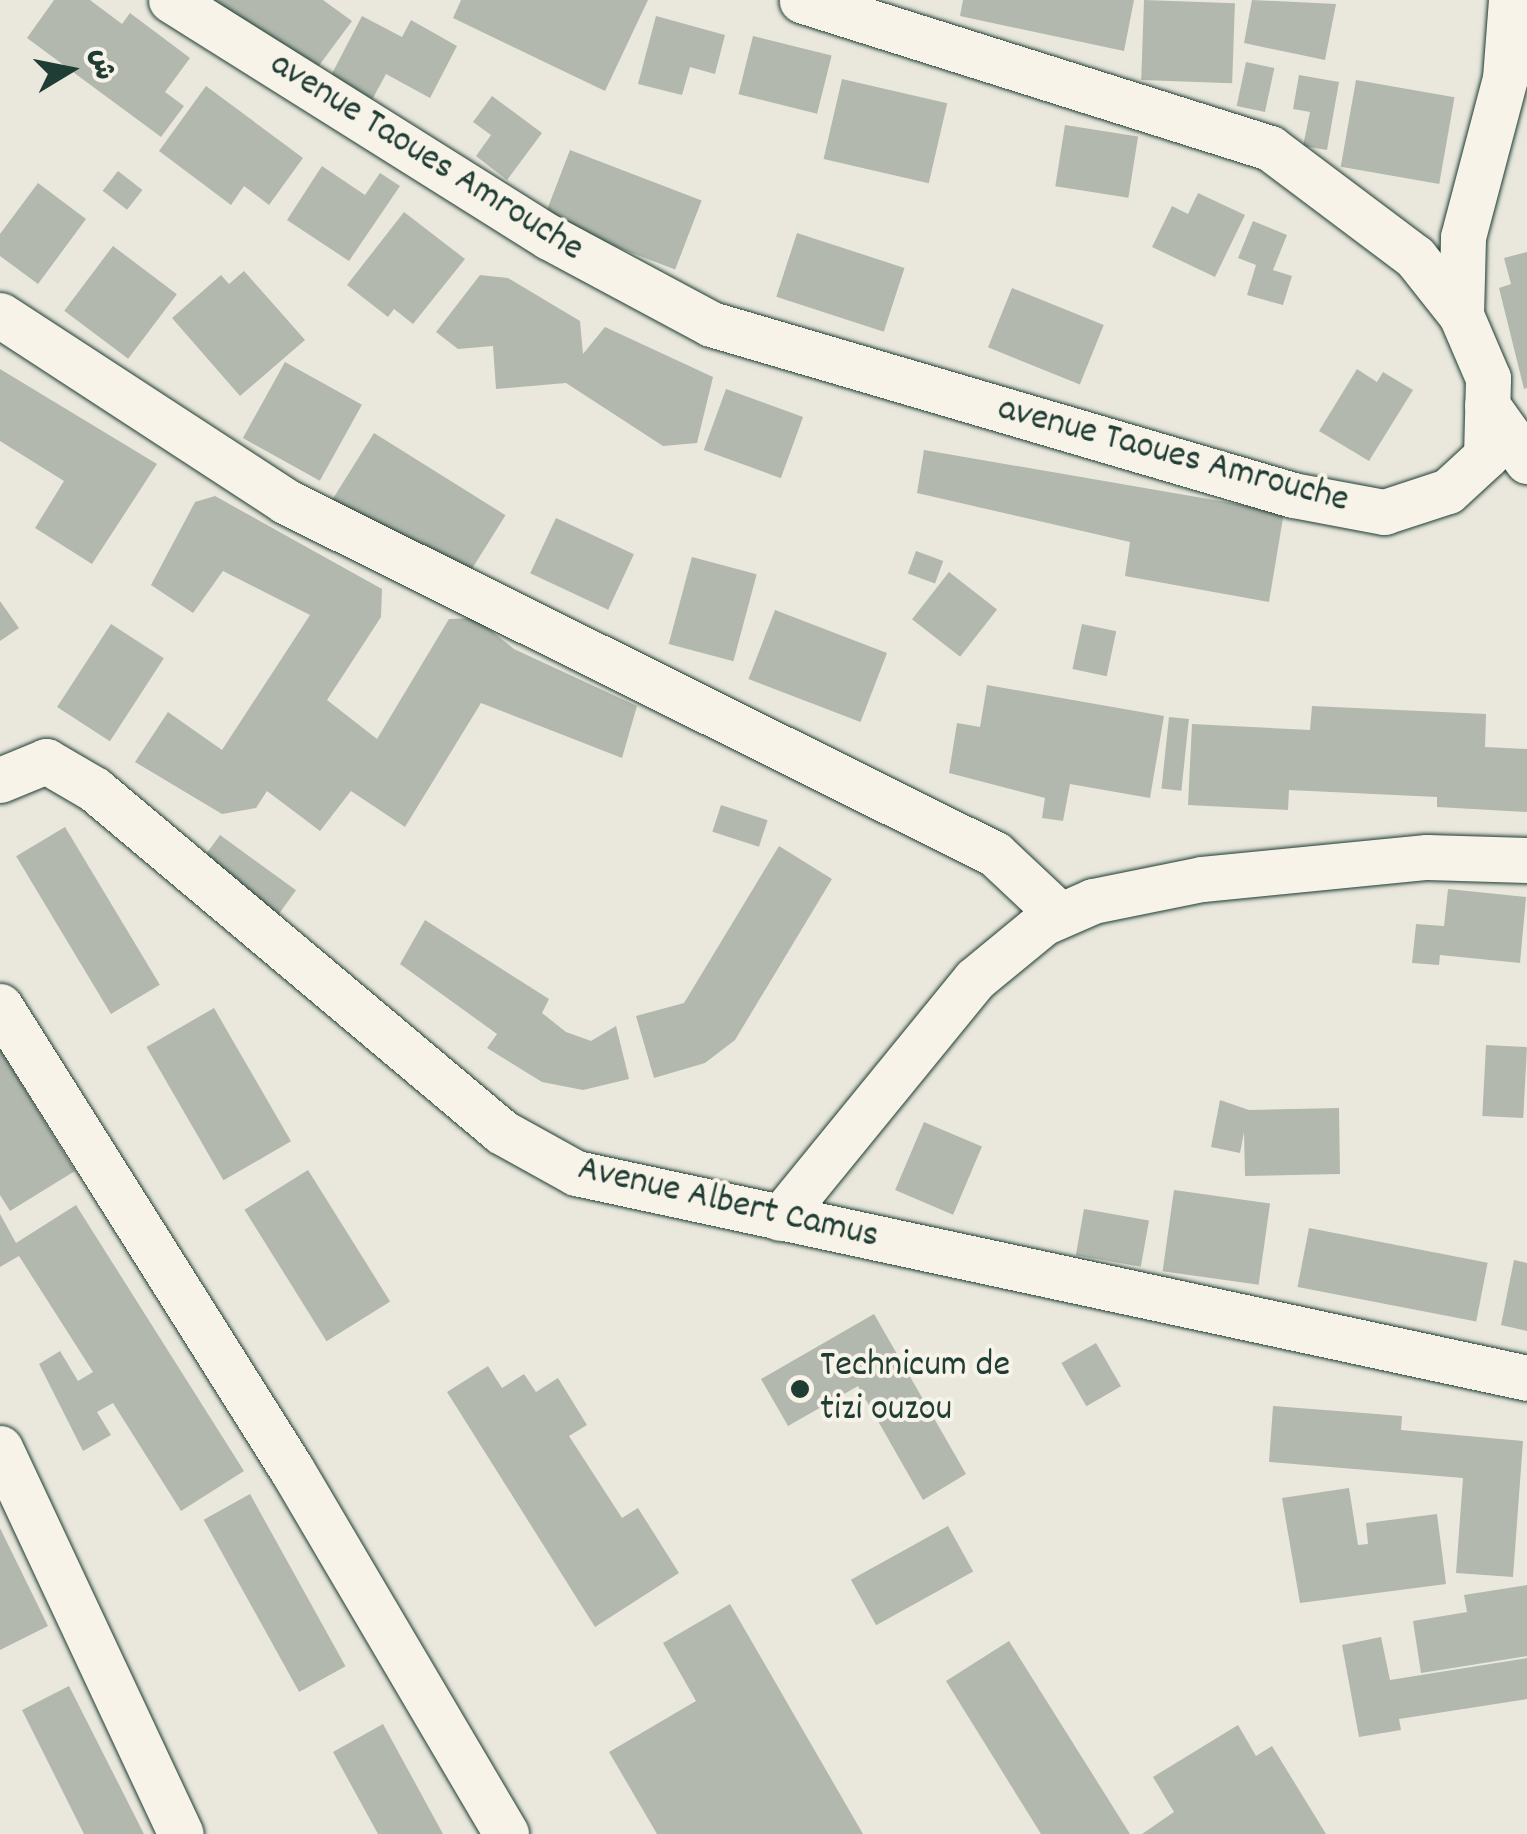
<!DOCTYPE html>
<html>
<head>
<meta charset="utf-8">
<style>
  body { margin:0 }
  #map { position:relative; width:1527px; height:1834px; overflow:hidden; background:#eae8dd; font-family:Dekko,"Playpen Sans Arabic",sans-serif }
  div>[style] { position:absolute }
  [style*='--x'] { left:calc(var(--x)*1px); top:calc(var(--y)*1px); width:calc(var(--w)*1px); rotate:calc(var(--a)*1deg) }
  .building>* { inset:0; background:#b2b8ae; transform-origin:0 0 }
  .roads { filter:drop-shadow(0 0 2px #1f3d34) drop-shadow(0 0 2px #1f3d34) }
  .minor>* { height:45px; margin:-22.5px; padding:0 22.5px; transform-origin:22.5px; border-radius:22.5px; background:#f7f3e8 }
  .dots>* { width:28px; height:28px; translate:-50% -50%; box-sizing:border-box; border:5px solid #f7f3e8; border-radius:50% }
  span { translate:-50% -50%; white-space:nowrap; text-align:center; line-height:1.15; -webkit-text-stroke:8px #f7f3e8; paint-order:stroke }
  .street-label { font-size:38px; color:#1f3d34 }
  .poi-label { font-size:38px; color:#1f3d34 }
  .left { translate:0 -50%; text-align:left }
  .north { position:absolute; left:20px; top:20px; width:100px; height:100px; -webkit-text-stroke:8px #f7f3e8; paint-order:stroke; rotate:80deg; font-size:28px; font-weight:700; line-height:40px; text-align:center; color:#1f3d34 }
  .north::after { content:''; display:block; margin:auto; width:35px; height:45px; background:#1f3d34; clip-path:polygon(50% 0,100% 100%,50% 72%,0 100%) }
</style>
</head>
<body>
<div id="map">
  <div class="building">
    <i style="clip-path:polygon(54px 0,90px 0,122px 24px,130px 13px,190px 58px,165px 92px,184px 106px,161px 137px,27px 38px)"></i>
    <i style="clip-path:polygon(209px 0,323px 0,352px 21px,312px 75px)"></i>
    <i style="clip-path:polygon(461px 0,648px 0,605px 91px,453px 18px)"></i>
    <i style="clip-path:polygon(963px 0,1134px 0,1124px 51px,960px 16px)"></i>
    <i style="left:1144px;top:0;width:91px;height:80px;rotate:2deg"></i>
    <i style="clip-path:polygon(1252px 0,1336px 4px,1325px 60px,1244px 43px)"></i>
    <i style="clip-path:polygon(362px 16px,402px 37px,411px 20px,457px 46px,430px 98px,386px 74px,367px 109px,325px 87px)"></i>
    <i style="clip-path:polygon(656px 16px,725px 35px,715px 74px,690px 67px,682px 95px,638px 84px)"></i>
    <i style="left:753px;top:36px;width:81px;height:60px;rotate:14deg"></i>
    <i style="left:1246px;top:62px;width:29px;height:45px;rotate:12deg"></i>
    <i style="clip-path:polygon(1299px 75px,1339px 82px,1327px 150px,1303px 146px,1310px 112px,1293px 109px)"></i>
    <i style="left:842px;top:79px;width:108px;height:82px;rotate:13deg"></i>
    <i style="left:1356px;top:80px;width:100px;height:88px;rotate:10deg"></i>
    <i style="clip-path:polygon(206px 86px,303px 158px,269px 205px,244px 186px,231px 205px,159px 151px)"></i>
    <i style="clip-path:polygon(492px 96px,542px 133px,507px 180px,476px 156px,491px 135px,473px 122px)"></i>
    <i style="left:1065px;top:125px;width:74px;height:62px;rotate:9deg"></i>
    <i style="left:570px;top:150px;width:141px;height:74px;rotate:21deg"></i>
    <i style="clip-path:polygon(322px 166px,365px 195px,380px 173px,400px 186px,349px 261px,287px 220px)"></i>
    <i style="left:118px;top:171px;width:31px;height:25px;rotate:38deg"></i>
    <i style="clip-path:polygon(38px 183px,86px 219px,38px 284px,0 256px,0 234px)"></i>
    <i style="clip-path:polygon(1198px 193px,1245px 215px,1215px 277px,1152px 247px,1172px 206px,1188px 214px)"></i>
    <i style="clip-path:polygon(404px 212px,465px 259px,413px 324px,394px 309px,388px 317px,347px 285px)"></i>
    <i style="clip-path:polygon(1253px 221px,1287px 235px,1273px 270px,1292px 276px,1283px 305px,1247px 295px,1256px 265px,1238px 258px)"></i>
    <i style="left:797px;top:233px;width:113px;height:67px;rotate:18deg"></i>
    <i style="left:113px;top:246px;width:80px;height:81px;rotate:37deg"></i>
    <i style="clip-path:polygon(1527px 252px,1527px 388px,1524px 389px,1499px 288px,1511px 284px,1504px 258px)"></i>
    <i style="clip-path:polygon(244px 271px,305px 340px,240px 396px,172px 318px,221px 275px,229px 284px)"></i>
    <i style="clip-path:polygon(480px 275px,508px 278px,580px 321px,583px 354px,605px 327px,713px 377px,697px 443px,663px 446px,566px 383px,496px 389px,493px 346px,458px 349px,436px 332px)"></i>
    <i style="left:1012px;top:288px;width:99px;height:64px;rotate:22deg"></i>
    <i style="left:285px;top:362px;width:88px;height:87px;rotate:29deg"></i>
    <i style="clip-path:polygon(0 369px,157px 464px,92px 564px,35px 528px,64px 481px,0 441px)"></i>
    <i style="clip-path:polygon(1357px 369px,1377px 382px,1383px 372px,1413px 390px,1369px 461px,1319px 431px)"></i>
    <i style="left:726px;top:389px;width:82px;height:65px;rotate:20deg"></i>
    <i style="left:374px;top:433px;width:155px;height:82px;rotate:32deg"></i>
    <i style="clip-path:polygon(924px 450px,1284px 512px,1269px 602px,1125px 576px,1130px 542px,917px 493px)"></i>
    <i style="clip-path:polygon(215px 496px,382px 589px,381px 617px,327px 700px,377px 739px,449px 619px,475px 618px,514px 649px,637px 706px,622px 758px,481px 703px,405px 827px,351px 791px,320px 831px,267px 791px,256px 808px,222px 814px,135px 762px,168px 712px,222px 750px,310px 615px,223px 571px,193px 613px,151px 585px,195px 502px)"></i>
    <i style="left:556px;top:518px;width:86px;height:61px;rotate:25deg"></i>
    <i style="left:916px;top:551px;width:29px;height:24px;rotate:20deg"></i>
    <i style="left:692px;top:557px;width:67px;height:90px;rotate:15deg"></i>
    <i style="left:949px;top:572px;width:61px;height:60px;rotate:38deg"></i>
    <i style="clip-path:polygon(0 601px,19px 628px,0 641px)"></i>
    <i style="left:775px;top:610px;width:120px;height:74px;rotate:21deg"></i>
    <i style="left:111px;top:624px;width:63px;height:99px;rotate:33deg"></i>
    <i style="left:1082px;top:624px;width:35px;height:46px;rotate:12deg"></i>
    <i style="clip-path:polygon(987px 685px,1164px 716px,1150px 798px,1070px 784px,1063px 821px,1042px 818px,1045px 798px,949px 773px,957px 723px,980px 727px)"></i>
    <i style="clip-path:polygon(1312px 706px,1486px 714px,1485px 747px,1527px 749px,1527px 812px,1437px 807px,1437px 797px,1289px 790px,1288px 810px,1188px 805px,1192px 724px,1310px 730px)"></i>
    <i style="left:1169px;top:717px;width:20px;height:72px;rotate:6deg"></i>
    <i style="left:721px;top:805px;width:49px;height:28px;rotate:18deg"></i>
    <i style="left:65px;top:827px;width:184px;height:57px;rotate:59deg"></i>
    <i style="left:220px;top:835px;width:94px;height:57px;rotate:36deg"></i>
    <i style="clip-path:polygon(779px 846px,832px 879px,735px 1040px,705px 1063px,654px 1078px,636px 1016px,684px 1003px)"></i>
    <i style="clip-path:polygon(1448px 889px,1526px 897px,1520px 963px,1440px 955px,1439px 965px,1412px 963px,1416px 924px,1444px 926px)"></i>
    <i style="clip-path:polygon(425px 920px,549px 999px,542px 1013px,566px 1032px,591px 1041px,616px 1026px,629px 1079px,583px 1090px,542px 1082px,487px 1048px,497px 1034px,400px 964px)"></i>
    <i style="left:214px;top:1008px;width:154px;height:78px;rotate:60deg"></i>
    <i style="left:1486px;top:1045px;width:41px;height:71px;rotate:3deg"></i>
    <i style="clip-path:polygon(0 1049px,75px 1171px,10px 1211px,0 1195px)"></i>
    <i style="clip-path:polygon(1220px 1100px,1249px 1110px,1339px 1108px,1340px 1174px,1245px 1176px,1244px 1132px,1240px 1153px,1211px 1147px)"></i>
    <i style="left:924px;top:1122px;width:63px;height:74px;rotate:23deg"></i>
    <i style="left:308px;top:1170px;width:155px;height:75px;rotate:58deg"></i>
    <i style="left:1174px;top:1190px;width:97px;height:82px;rotate:8deg"></i>
    <i style="clip-path:polygon(76px 1205px,244px 1471px,181px 1511px,113px 1403px,97px 1412px,111px 1435px,83px 1451px,39px 1364px,60px 1351px,78px 1381px,93px 1372px,19px 1256px,0 1267px,0 1214px,16px 1243px)"></i>
    <i style="left:1084px;top:1209px;width:66px;height:47px;rotate:10deg"></i>
    <i style="left:1309px;top:1228px;width:182px;height:60px;rotate:11deg"></i>
    <i style="clip-path:polygon(1514px 1260px,1527px 1263px,1527px 1331px,1501px 1325px)"></i>
    <i style="clip-path:polygon(874px 1314px,966px 1474px,923px 1500px,858px 1386px,788px 1426px,761px 1379px)"></i>
    <i style="left:1096px;top:1343px;width:50px;height:40px;rotate:60deg"></i>
    <i style="clip-path:polygon(488px 1366px,502px 1388px,524px 1374px,536px 1392px,558px 1378px,587px 1425px,569px 1436px,622px 1518px,638px 1508px,679px 1573px,595px 1627px,447px 1392px)"></i>
    <i style="clip-path:polygon(1273px 1406px,1402px 1416px,1401px 1430px,1523px 1441px,1513px 1577px,1456px 1573px,1463px 1478px,1269px 1462px)"></i>
    <i style="clip-path:polygon(1349px 1488px,1358px 1545px,1368px 1544px,1366px 1523px,1437px 1514px,1446px 1584px,1300px 1603px,1282px 1498px)"></i>
    <i style="left:250px;top:1494px;width:197px;height:53px;rotate:61deg"></i>
    <i style="left:948px;top:1526px;width:52px;height:111px;rotate:61deg"></i>
    <i style="clip-path:polygon(0 1528px,48px 1626px,0 1650px)"></i>
    <i style="clip-path:polygon(1527px 1585px,1527px 1656px,1421px 1673px,1413px 1621px,1467px 1612px,1464px 1595px)"></i>
    <i style="clip-path:polygon(730px 1604px,863px 1834px,657px 1834px,609px 1752px,696px 1701px,663px 1643px)"></i>
    <i style="clip-path:polygon(1381px 1637px,1390px 1680px,1527px 1658px,1527px 1699px,1399px 1719px,1401px 1730px,1359px 1737px,1342px 1645px)"></i>
    <i style="clip-path:polygon(1009px 1641px,1130px 1834px,1041px 1834px,946px 1681px)"></i>
    <i style="clip-path:polygon(69px 1686px,144px 1834px,84px 1834px,22px 1710px)"></i>
    <i style="clip-path:polygon(383px 1724px,443px 1834px,378px 1834px,333px 1752px)"></i>
    <i style="clip-path:polygon(1238px 1725px,1256px 1756px,1272px 1746px,1326px 1834px,1142px 1834px,1174px 1812px,1153px 1777px)"></i>
  </div>
  <div class="roads">
    <div class="minor">
      <i style="--x:171;--y:0;--w:446;--a:32.1"></i>
      <i style="--x:549;--y:237;--w:184;--a:28.2"></i>
      <i style="--x:711;--y:324;--w:607;--a:16.37"></i>
      <i style="--x:1293;--y:495;--w:93;--a:10.6"></i>
      <i style="--x:1384;--y:512;--w:67;--a:-18.2"></i>
      <i style="--x:1448;--y:491;--w:52;--a:-42.6"></i>
      <i style="--x:1486;--y:456;--w:78;--a:-88.5"></i>
      <i style="--x:1488;--y:378;--w:69;--a:-113.2"></i>
      <i style="--x:1461;--y:315;--w:74;--a:-128.4"></i>
      <i style="--x:1415;--y:257;--w:181;--a:-143.1"></i>
      <i style="--x:1270;--y:148;--w:491;--a:-162.5"></i>
      <i style="--x:0;--y:315;--w:340;--a:33.1"></i>
      <i style="--x:285;--y:501;--w:793;--a:26.44"></i>
      <i style="--x:995;--y:854;--w:89;--a:43.2"></i>
      <i style="--x:1461;--y:315;--w:78;--a:-88.5"></i>
      <i style="--x:1463;--y:237;--w:164;--a:-75.2"></i>
      <i style="--x:1505;--y:78;--w:78;--a:-85.6"></i>
      <i style="--x:1487;--y:405;--w:69;--a:54.5"></i>
      <i style="--x:0;--y:780;--w:50;--a:-22.4"></i>
      <i style="--x:46;--y:761;--w:56;--a:30.3"></i>
      <i style="--x:94;--y:789;--w:533;--a:40.05"></i>
      <i style="--x:502;--y:1132;--w:85;--a:29"></i>
      <i style="--x:576;--y:1173;--w:973;--a:12.16"></i>
      <i style="--x:0;--y:1006;--w:548;--a:57.82"></i>
      <i style="--x:292;--y:1470;--w:422;--a:59.5"></i>
      <i style="--x:780;--y:1218;--w:308;--a:-50.8"></i>
      <i style="--x:975;--y:979;--w:88;--a:-39.5"></i>
      <i style="--x:1043;--y:923;--w:55;--a:-23.7"></i>
      <i style="--x:1093;--y:901;--w:111;--a:-11.4"></i>
      <i style="--x:1202;--y:879;--w:226;--a:-5.6"></i>
      <i style="--x:1427;--y:857;--w:100;--a:1.7"></i>
      <i style="--x:0;--y:1448;--w:426;--a:64.9"></i>
    </div>
  </div>
  <div class="dots">
    <i style="left:800px;top:1389px;background:#1f3d34"></i>
  </div>
  <div class="street-label">
    <span style="left:426px;top:158px;rotate:32deg">avenue Taoues Amrouche</span>
    <span style="left:1173px;top:456px;rotate:15deg">avenue Taoues Amrouche</span>
    <span style="left:728px;top:1204px;rotate:13deg">Avenue Albert Camus</span>
  </div>
  <div class="poi-label">
    <span class="left" style="left:820px;top:1389px">Technicum de<br>tizi ouzou</span>
  </div>
  <div class="north">ش</div>
</div>
</body>
</html>
